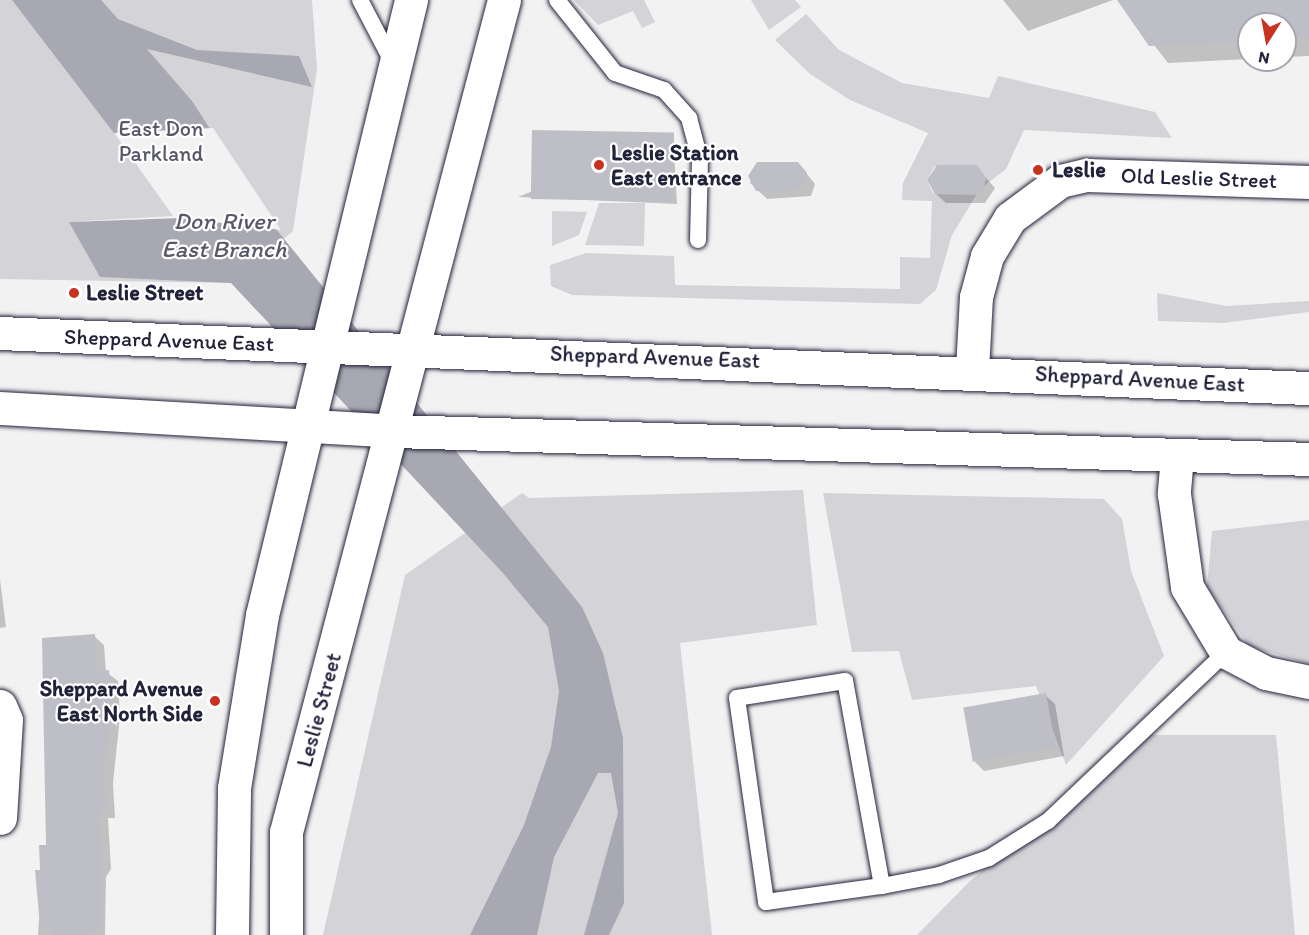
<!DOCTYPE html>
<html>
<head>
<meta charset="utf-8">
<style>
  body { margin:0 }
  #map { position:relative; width:1309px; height:935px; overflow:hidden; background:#f2f2f3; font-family:Itim,sans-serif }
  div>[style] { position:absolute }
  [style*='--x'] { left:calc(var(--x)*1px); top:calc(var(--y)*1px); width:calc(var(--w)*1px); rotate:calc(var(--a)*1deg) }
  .green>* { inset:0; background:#d3d3d8 }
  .water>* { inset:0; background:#a8a8b2 }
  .pier>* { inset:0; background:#f2f2f3 }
  .shadow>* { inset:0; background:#0003 }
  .building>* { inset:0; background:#bebec6; transform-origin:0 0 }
  .roads { filter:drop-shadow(0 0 2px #22223b) drop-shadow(0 0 2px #22223b) }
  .service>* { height:16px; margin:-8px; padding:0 8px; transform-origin:8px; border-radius:8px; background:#fff }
  .minor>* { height:33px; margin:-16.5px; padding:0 16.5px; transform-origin:16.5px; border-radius:16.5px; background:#fff }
  .secondary>* { height:33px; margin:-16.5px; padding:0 16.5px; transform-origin:16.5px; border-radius:16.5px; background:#fff }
  .dots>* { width:16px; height:16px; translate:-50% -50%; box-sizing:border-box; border:3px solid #fff; border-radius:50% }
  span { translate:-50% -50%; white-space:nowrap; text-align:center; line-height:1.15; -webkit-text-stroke:4.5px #fff; paint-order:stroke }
  .park-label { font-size:22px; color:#57576a }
  .poi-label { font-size:22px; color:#22223b; font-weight:700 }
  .left { translate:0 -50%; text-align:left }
  .right { translate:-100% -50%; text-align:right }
  .street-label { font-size:22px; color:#22223b }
  .water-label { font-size:24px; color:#58586b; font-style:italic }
  .north { position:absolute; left:1237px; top:12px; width:60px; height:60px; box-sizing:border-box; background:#fff; border:2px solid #a7a7b1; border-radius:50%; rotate:191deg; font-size:16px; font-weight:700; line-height:24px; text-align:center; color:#22223b }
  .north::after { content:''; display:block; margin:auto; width:21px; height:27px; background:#c8321e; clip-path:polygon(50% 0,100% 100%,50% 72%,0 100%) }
</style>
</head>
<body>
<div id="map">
  <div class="green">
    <i style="clip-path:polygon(0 0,312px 0,317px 69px,293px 231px,231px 283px,0 279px)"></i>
    <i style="clip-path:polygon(574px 0,644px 0,655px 22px,642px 28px,633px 11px,598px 25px)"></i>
    <i style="clip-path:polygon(751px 0,795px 0,801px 7px,769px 30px)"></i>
    <i style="clip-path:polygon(806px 14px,839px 50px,902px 83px,989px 98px,998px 76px,1155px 112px,1172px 138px,1024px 130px,1006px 169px,984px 186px,978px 166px,934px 167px,927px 180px,933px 193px,977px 194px,952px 235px,936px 290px,920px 304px,572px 295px,551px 286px,550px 265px,586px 253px,674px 256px,675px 285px,900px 289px,900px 257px,930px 258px,932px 201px,902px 200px,903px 183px,928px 133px,850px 100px,810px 74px,775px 40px)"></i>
    <i style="clip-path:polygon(599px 203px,645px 203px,644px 246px,585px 245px)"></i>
    <i style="clip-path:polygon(552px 211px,587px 212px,579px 235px,552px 246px)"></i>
    <i style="clip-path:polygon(1157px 293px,1226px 306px,1309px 301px,1309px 312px,1223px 323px,1158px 321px)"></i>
    <i style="clip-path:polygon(803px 490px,817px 625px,680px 643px,712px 935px,323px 935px,405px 575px,522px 493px,529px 498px)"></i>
    <i style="clip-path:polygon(823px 493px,1104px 499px,1122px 519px,1131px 571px,1164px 656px,1066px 765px,1036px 686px,912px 700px,899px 651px,852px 652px)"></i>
    <i style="clip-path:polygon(1309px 520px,1309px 664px,1249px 646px,1207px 587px,1212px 531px)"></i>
    <i style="clip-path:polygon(1143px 735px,1276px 735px,1295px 935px,917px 935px,970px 881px)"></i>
  </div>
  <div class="water">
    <i style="clip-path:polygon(12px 0,101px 0,118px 19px,197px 50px,299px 56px,312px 87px,147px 49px,192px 101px,272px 224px,582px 607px,603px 653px,623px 738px,624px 903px,609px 935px,584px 935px,618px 813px,611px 773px,598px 773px,554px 857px,537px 935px,470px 935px,524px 825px,551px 747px,559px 691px,548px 627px,502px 572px,231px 283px,100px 277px,69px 222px,179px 218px)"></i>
  </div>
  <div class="pier">
    <i style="clip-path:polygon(213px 128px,281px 230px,179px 218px,66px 222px,173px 216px,114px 133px)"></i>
  </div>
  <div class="shadow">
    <i style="clip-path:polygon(1003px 0,1113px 0,1028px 31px)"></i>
    <i style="clip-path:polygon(1119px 0,1309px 0,1309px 56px,1285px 57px,1285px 24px,1249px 24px,1249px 59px,1168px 63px)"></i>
    <i style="clip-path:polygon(673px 134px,677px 204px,518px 197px)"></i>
    <i style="clip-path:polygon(758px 163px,798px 163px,815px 184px,811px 196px,767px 199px,750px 183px)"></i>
    <i style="clip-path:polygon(976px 167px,995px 188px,985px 203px,946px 203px,936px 194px)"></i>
    <i style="clip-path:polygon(0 579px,6px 627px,0 628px)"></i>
    <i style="clip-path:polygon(94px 636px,104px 645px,106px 672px,118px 681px,120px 716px,113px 783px,115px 818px,108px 818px,111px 869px,106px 877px,105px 935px,38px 935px,42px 871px)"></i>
    <i style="clip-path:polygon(1045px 695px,1055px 704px,1064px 756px,984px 771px,975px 762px)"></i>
  </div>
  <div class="building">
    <i style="clip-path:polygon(1117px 0,1309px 0,1309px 38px,1285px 40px,1285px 24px,1249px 24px,1249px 41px,1149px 46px)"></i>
    <i style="left:532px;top:130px;width:142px;height:69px;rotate:1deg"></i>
    <i style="clip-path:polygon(757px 162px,798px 162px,807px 173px,805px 183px,793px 191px,756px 191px,748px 176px)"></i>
    <i style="clip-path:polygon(937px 165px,977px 165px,986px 178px,984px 186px,975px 195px,935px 194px,927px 180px)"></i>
    <i style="clip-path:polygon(95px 634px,98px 671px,109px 670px,111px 706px,104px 773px,107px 809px,99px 810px,100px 925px,97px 932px,85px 935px,51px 935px,50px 927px,40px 927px,35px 870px,40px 870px,39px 845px,46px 845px,42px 638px)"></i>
    <i style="left:1046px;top:693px;width:55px;height:84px;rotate:80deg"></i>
  </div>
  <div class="roads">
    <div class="service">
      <i style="--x:360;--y:0;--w:71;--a:62.4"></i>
      <i style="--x:557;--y:0;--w:93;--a:51.5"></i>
      <i style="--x:615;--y:73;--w:52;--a:19.1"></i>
      <i style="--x:664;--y:90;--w:38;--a:48"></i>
      <i style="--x:689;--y:118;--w:42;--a:75"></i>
      <i style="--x:700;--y:159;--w:81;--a:91.4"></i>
      <i style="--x:882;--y:886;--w:208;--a:-100.2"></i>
      <i style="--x:845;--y:681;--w:109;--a:171.1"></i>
      <i style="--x:737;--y:698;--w:206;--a:81.9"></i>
      <i style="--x:766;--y:902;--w:117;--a:-7.9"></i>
      <i style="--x:882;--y:886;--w:58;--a:-10.9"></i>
      <i style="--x:939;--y:875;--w:53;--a:-18.8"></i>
      <i style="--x:989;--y:858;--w:70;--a:-32.1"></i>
      <i style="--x:1048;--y:821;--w:245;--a:-43.5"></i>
    </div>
    <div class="minor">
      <i style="--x:972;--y:370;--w:73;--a:-86.9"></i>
      <i style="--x:976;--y:297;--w:42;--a:-75"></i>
      <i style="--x:987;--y:256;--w:44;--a:-58.8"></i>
      <i style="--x:1010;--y:218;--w:62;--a:-36.5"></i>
      <i style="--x:1060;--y:181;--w:28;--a:-13"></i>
      <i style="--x:1087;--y:175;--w:222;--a:1.8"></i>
      <i style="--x:1177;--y:456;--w:38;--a:95"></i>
      <i style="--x:1174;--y:494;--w:94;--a:82"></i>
      <i style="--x:1187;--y:587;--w:76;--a:59"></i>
      <i style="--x:1226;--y:652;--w:45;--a:27.7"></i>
      <i style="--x:1266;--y:673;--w:44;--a:11.8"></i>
      <i style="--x:0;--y:706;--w:15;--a:67"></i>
      <i style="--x:6;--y:720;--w:98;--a:93.5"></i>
    </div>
    <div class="secondary">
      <i style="--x:0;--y:333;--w:1310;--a:2.41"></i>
      <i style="--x:0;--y:408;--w:396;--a:3.3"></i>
      <i style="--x:395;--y:431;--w:914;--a:1.75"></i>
      <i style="--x:232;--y:935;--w:147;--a:-89.2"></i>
      <i style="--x:234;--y:788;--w:175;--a:-80.8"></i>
      <i style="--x:262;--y:615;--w:633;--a:-76.38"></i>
      <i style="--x:286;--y:935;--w:103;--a:-90"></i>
      <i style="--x:286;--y:832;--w:860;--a:-75.32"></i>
    </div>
  </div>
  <div class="dots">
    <i style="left:599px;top:165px;background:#c8321e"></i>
    <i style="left:1038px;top:170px;background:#c8321e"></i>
    <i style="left:74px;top:293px;background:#c8321e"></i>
    <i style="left:215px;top:701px;background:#c8321e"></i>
  </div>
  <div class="park-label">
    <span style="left:161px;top:141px">East Don<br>Parkland</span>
  </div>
  <div class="poi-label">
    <span class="left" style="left:611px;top:165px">Leslie Station<br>East entrance</span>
    <span class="left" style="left:1052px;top:170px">Leslie</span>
    <span class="left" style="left:86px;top:293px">Leslie Street</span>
    <span class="right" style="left:203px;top:701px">Sheppard Avenue<br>East North Side</span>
  </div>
  <div class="street-label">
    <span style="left:1199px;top:178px;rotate:2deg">Old Leslie Street</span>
    <span style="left:169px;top:340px;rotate:2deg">Sheppard Avenue East</span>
    <span style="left:655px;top:357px;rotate:2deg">Sheppard Avenue East</span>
    <span style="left:1140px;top:379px;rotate:3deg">Sheppard Avenue East</span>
    <span style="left:319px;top:710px;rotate:-75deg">Leslie Street</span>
  </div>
  <div class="water-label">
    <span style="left:224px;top:235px">Don River<br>East Branch</span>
  </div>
  <div class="north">N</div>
</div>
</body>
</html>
